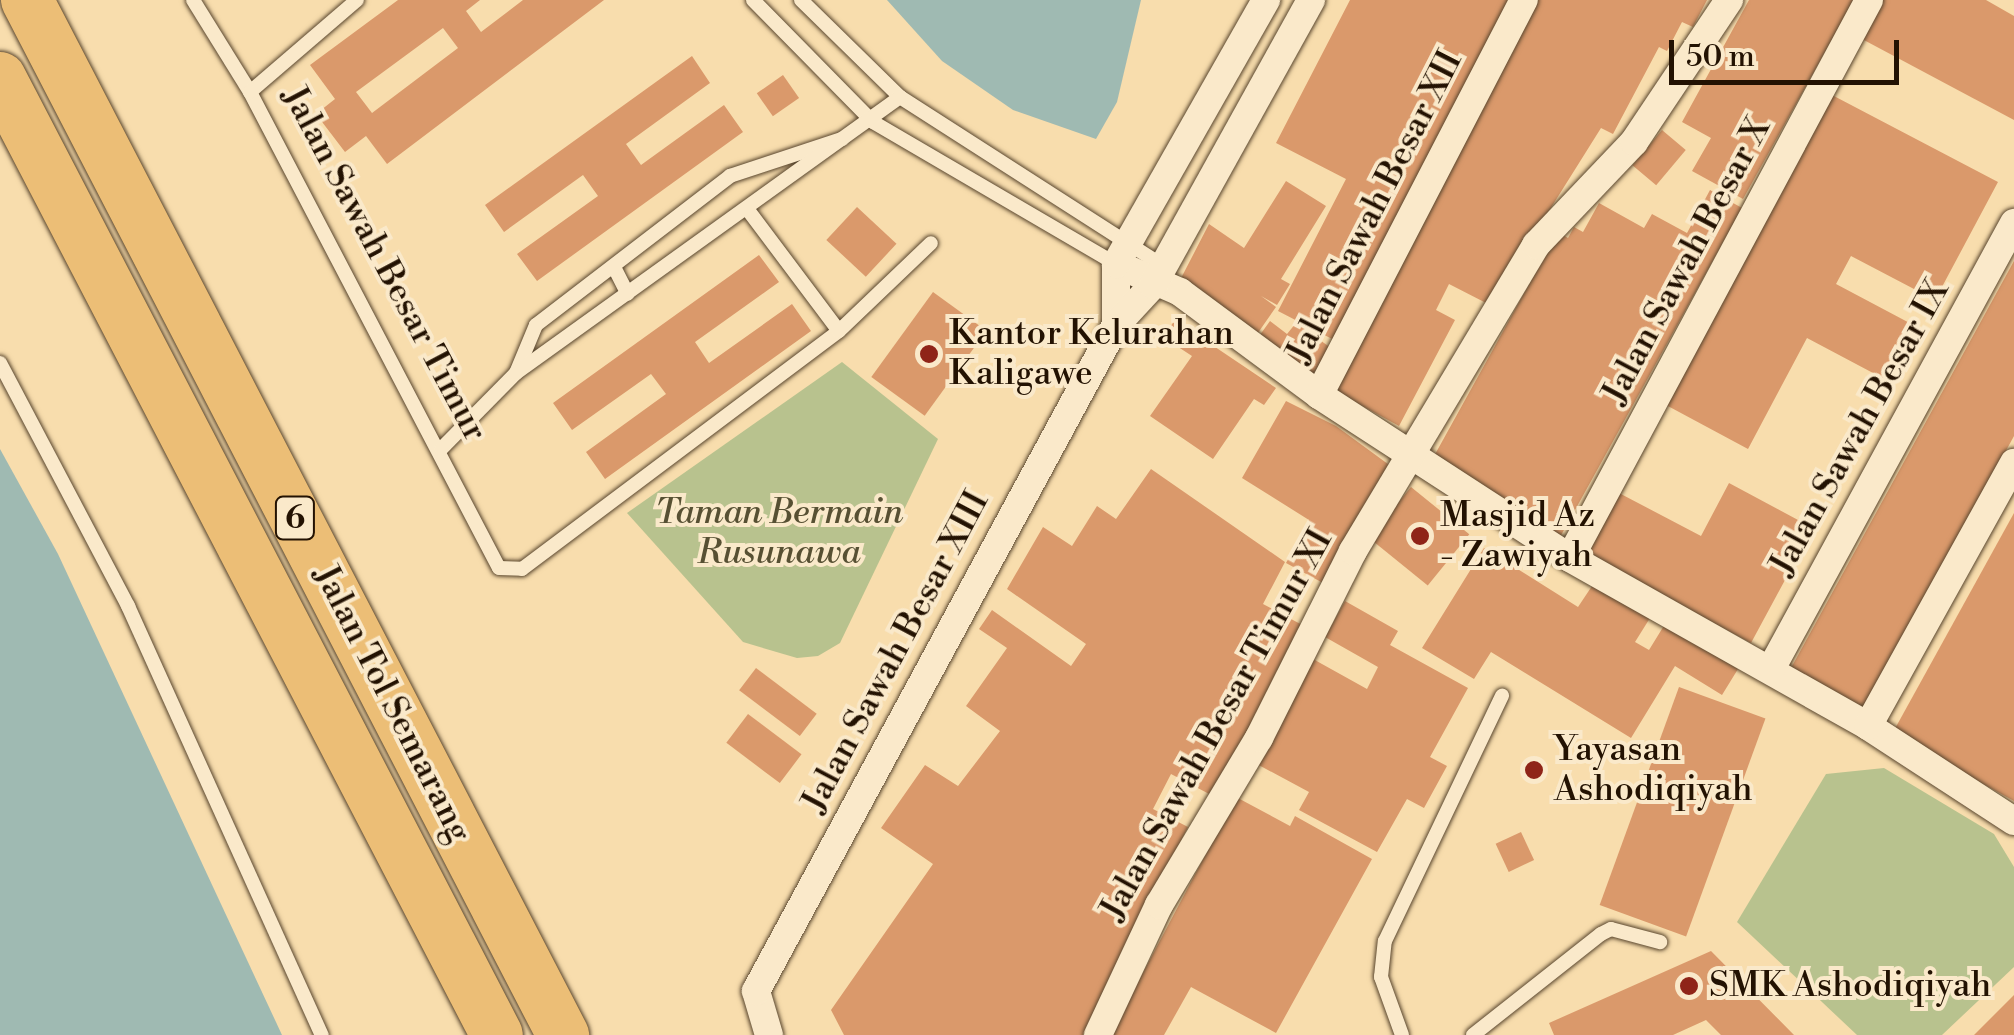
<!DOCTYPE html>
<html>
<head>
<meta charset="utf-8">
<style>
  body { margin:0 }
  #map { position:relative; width:2014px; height:1035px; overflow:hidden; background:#f8ddad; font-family:"Libre Bodoni",serif }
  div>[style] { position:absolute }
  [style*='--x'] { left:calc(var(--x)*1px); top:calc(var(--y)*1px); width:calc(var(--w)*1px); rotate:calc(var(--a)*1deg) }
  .green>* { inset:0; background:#b8c28e }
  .water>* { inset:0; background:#9fbab2 }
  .building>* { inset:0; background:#da996b; transform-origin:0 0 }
  .roads { filter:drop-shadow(0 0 2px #58452d) drop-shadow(0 0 2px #58452d) }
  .service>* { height:14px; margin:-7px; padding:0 7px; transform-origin:7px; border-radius:7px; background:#fae9ca }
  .minor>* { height:28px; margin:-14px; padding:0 14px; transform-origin:14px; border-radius:14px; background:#fae9ca }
  .motorway>* { height:52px; margin:-26px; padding:0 26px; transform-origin:26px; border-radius:26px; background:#ecbe76 }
  .dots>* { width:28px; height:28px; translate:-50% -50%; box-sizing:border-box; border:5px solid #fae9ca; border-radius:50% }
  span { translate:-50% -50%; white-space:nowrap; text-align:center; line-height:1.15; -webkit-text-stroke:8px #fae9ca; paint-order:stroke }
  .shield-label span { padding:2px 8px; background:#fae9ca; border:2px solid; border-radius:8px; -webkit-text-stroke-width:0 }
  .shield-label { font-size:32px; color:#231202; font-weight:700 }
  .street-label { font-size:35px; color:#231202 }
  .poi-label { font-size:35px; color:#231202 }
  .left { translate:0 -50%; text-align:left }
  .park-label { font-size:35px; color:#575033; font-style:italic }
  .scale { position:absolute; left:1669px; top:40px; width:230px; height:45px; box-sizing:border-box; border:5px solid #231202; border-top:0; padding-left:12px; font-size:30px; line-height:35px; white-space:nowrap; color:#231202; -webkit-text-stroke:8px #fae9ca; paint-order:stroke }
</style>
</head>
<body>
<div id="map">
  <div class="green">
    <i style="clip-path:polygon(842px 362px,938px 439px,840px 643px,818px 656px,797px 658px,743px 642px,627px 513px)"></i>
    <i style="clip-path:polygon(1884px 768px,1994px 834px,2014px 867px,2014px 967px,1942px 1035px,1857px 1035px,1737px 922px,1826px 774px)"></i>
  </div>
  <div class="water">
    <i style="clip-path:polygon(887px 0,1141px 0,1117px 102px,1096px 139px,1013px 110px,942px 61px)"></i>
    <i style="clip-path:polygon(0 449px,58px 554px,282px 1035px,0 1035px)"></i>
  </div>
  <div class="building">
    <i style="clip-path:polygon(evenodd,398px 0,480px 0,466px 11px,481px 32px,523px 0,604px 0,387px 164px,366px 136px,345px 152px,316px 114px,335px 99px,310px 65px,398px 0,443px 28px,458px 48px,372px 113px,356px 92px,443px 28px)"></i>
    <i style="clip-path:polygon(1350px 0,1512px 0,1336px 341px,1278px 311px,1346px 179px,1276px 143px)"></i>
    <i style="clip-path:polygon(1538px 0,1707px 0,1693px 27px,1682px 22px,1667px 51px,1659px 47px,1613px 134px,1601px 128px,1490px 305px,1449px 284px,1436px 310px,1455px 320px,1399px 426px,1331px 389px)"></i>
    <i style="clip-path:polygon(1749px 0,1854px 0,1743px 199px,1692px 171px,1711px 138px,1682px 122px)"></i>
    <i style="clip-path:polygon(1883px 0,1986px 0,2014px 16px,2014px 120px,1862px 39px)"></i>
    <i style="clip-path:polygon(692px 56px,710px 83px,626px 144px,641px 165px,724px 105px,743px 132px,537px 281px,517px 254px,598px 196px,583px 175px,504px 232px,485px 205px)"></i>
    <i style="left:783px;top:75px;width:28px;height:32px;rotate:55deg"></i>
    <i style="clip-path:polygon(1832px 95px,1998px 182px,1935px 300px,1851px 256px,1836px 284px,1919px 328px,1890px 382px,1807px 338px,1748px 449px,1666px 405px)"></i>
    <i style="left:1662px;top:130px;width:31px;height:46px;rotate:40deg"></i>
    <i style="clip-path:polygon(1286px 181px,1326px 206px,1281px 279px,1290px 284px,1277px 305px,1261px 296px,1276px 307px,1253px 340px,1177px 286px,1209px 224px,1244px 248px)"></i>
    <i style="clip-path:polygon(1710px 190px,1742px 208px,1559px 539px,1428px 467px,1558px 232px,1568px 238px,1574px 227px,1583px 232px,1599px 203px,1644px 228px,1652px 214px,1687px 233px)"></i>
    <i style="left:857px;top:207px;width:54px;height:45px;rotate:43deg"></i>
    <i style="clip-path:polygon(759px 255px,779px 282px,695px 342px,709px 363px,792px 304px,811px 331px,605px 479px,586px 452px,666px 394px,651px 374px,572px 430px,553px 403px)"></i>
    <i style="clip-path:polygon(2014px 261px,2014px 436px,1865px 709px,1791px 668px)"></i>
    <i style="left:933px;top:292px;width:66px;height:105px;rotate:36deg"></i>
    <i style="clip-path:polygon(1175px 320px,1276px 388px,1264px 405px,1254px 399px,1213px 459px,1150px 416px,1192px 356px,1163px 337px)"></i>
    <i style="clip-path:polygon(1270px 321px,1287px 334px,1296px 323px,1331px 348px,1311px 377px,1257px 339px)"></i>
    <i style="clip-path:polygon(1286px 401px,1336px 426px,1392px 467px,1323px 583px,1286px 563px,1309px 520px,1242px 478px)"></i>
    <i style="clip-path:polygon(1151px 469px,1285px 562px,1263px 604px,1306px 627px,1213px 796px,1171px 774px,1153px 809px,1188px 827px,1083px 1035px,844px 1035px,831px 1010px,933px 864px,881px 828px,925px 765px,958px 786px,1000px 731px,966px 706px,1007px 648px,979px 629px,992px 610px,1071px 666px,1086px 644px,1007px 589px,1043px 527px,1072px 546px,1097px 506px,1116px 519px)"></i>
    <i style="clip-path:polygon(1729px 483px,1813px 528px,1751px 643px,1586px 555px,1619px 493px,1701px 536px)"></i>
    <i style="left:1411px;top:487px;width:75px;height:66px;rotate:39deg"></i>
    <i style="clip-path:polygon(2014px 513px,2014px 801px,1892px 734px)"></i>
    <i style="clip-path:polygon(1484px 548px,1578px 607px,1594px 583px,1650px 618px,1635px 642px,1649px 650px,1665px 624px,1738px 669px,1722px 695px,1675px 666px,1631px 738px,1491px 652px,1474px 679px,1422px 648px)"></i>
    <i style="clip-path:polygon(1345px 601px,1398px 631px,1390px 645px,1468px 688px,1430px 757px,1447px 766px,1424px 808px,1407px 799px,1377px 852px,1299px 810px,1309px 792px,1255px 763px,1313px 659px,1367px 689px,1378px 667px,1325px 637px)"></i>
    <i style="left:756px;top:668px;width:76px;height:28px;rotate:37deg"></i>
    <i style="left:1679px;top:687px;width:92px;height:232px;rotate:20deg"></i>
    <i style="left:748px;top:714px;width:67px;height:36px;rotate:37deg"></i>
    <i style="clip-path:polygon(1236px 797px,1290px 826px,1295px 816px,1372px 859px,1276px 1033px,1191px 987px,1164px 1035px,1110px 1035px)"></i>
    <i style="left:1521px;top:832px;width:31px;height:28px;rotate:65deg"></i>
    <i style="clip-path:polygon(1711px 951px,1794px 1035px,1721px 1035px,1706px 1020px,1673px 1035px,1554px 1035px,1549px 1023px)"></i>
    <i style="clip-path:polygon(2014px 995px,2014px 1035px,1974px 1035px)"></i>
  </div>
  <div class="roads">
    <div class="service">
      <i style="--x:193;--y:0;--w:108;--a:58.2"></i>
      <i style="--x:250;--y:92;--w:537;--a:62.39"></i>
      <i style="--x:499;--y:568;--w:23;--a:2"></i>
      <i style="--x:522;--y:569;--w:396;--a:-36.9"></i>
      <i style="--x:839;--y:331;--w:127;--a:-43.7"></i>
      <i style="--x:753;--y:0;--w:171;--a:45.5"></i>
      <i style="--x:873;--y:122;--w:281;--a:30.3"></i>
      <i style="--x:801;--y:0;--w:139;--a:44.4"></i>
      <i style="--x:900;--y:97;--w:315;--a:32.7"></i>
      <i style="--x:250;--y:92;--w:141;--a:-40.7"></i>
      <i style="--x:748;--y:210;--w:151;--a:53.1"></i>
      <i style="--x:614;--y:267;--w:30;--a:63"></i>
      <i style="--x:0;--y:363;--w:275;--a:62.2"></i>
      <i style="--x:128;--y:606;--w:471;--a:65.7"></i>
      <i style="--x:516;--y:373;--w:52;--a:-67.4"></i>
      <i style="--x:536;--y:325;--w:245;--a:-37.5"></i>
      <i style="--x:730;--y:176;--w:118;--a:-18.3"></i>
      <i style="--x:441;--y:449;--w:107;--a:-45.4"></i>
      <i style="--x:516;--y:373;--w:473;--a:-35.7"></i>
      <i style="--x:1402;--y:1035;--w:62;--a:-109.9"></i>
      <i style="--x:1381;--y:977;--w:36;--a:-84"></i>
      <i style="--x:1385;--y:941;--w:272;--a:-64.5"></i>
      <i style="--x:1473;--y:1035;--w:163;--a:-38.3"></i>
      <i style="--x:1601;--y:934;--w:11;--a:-27"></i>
      <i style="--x:1611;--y:929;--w:51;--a:14.9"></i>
    </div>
    <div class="minor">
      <i style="--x:1116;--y:264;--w:70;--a:23.6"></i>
      <i style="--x:1180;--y:292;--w:173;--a:36.5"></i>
      <i style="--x:1319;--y:395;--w:299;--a:33"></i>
      <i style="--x:1570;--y:558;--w:342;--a:29.4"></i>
      <i style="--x:1868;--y:726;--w:174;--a:33.1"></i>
      <i style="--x:1116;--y:325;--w:61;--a:-90"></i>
      <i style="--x:1116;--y:264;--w:304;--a:-60.4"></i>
      <i style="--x:1319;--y:395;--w:445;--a:-62.6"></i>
      <i style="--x:1570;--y:558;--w:633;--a:-61.82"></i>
      <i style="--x:1771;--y:669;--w:508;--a:-61.42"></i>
      <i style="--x:1868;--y:726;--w:301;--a:-61"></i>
      <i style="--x:769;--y:1035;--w:46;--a:-106.5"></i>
      <i style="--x:756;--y:991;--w:757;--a:-61.61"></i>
      <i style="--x:1116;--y:325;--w:54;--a:-47.2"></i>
      <i style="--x:1153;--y:285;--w:326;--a:-61"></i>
      <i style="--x:1098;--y:1035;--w:144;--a:-64.9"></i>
      <i style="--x:1159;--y:905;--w:195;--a:-59.1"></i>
      <i style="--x:1259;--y:738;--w:209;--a:-63.3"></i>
      <i style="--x:1353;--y:551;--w:357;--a:-59.1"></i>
      <i style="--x:1536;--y:245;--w:142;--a:-46.4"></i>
      <i style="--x:1634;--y:142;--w:171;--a:-56.2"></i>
    </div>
    <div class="motorway">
      <i style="--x:27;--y:0;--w:1166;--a:62.62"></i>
      <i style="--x:0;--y:78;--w:1078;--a:62.56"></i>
    </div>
  </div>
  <div class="dots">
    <i style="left:929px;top:354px;background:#8f2418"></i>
    <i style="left:1420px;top:536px;background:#8f2418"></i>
    <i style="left:1534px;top:770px;background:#8f2418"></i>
    <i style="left:1689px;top:986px;background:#8f2418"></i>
  </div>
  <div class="shield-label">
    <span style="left:295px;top:518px">6</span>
  </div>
  <div class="street-label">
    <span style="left:1375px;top:207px;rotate:-63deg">Jalan Sawah Besar XII</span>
    <span style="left:1687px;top:261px;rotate:-62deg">Jalan Sawah Besar X</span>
    <span style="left:384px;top:264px;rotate:62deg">Jalan Sawah Besar Timur</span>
    <span style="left:1860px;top:428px;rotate:-61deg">Jalan Sawah Besar IX</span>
    <span style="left:896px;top:652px;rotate:-62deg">Jalan Sawah Besar XIII</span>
    <span style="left:392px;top:704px;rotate:63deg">Jalan Tol Semarang</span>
    <span style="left:1217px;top:725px;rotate:-61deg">Jalan Sawah Besar Timur XI</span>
  </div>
  <div class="poi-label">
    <span class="left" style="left:949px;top:354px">Kantor Kelurahan<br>Kaligawe</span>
    <span class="left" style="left:1440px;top:536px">Masjid Az<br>- Zawiyah</span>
    <span class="left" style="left:1554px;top:770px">Yayasan<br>Ashodiqiyah</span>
    <span class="left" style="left:1709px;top:986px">SMK Ashodiqiyah</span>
  </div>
  <div class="park-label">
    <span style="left:779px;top:533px">Taman Bermain<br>Rusunawa</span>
  </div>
  <div class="scale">50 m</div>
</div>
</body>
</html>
